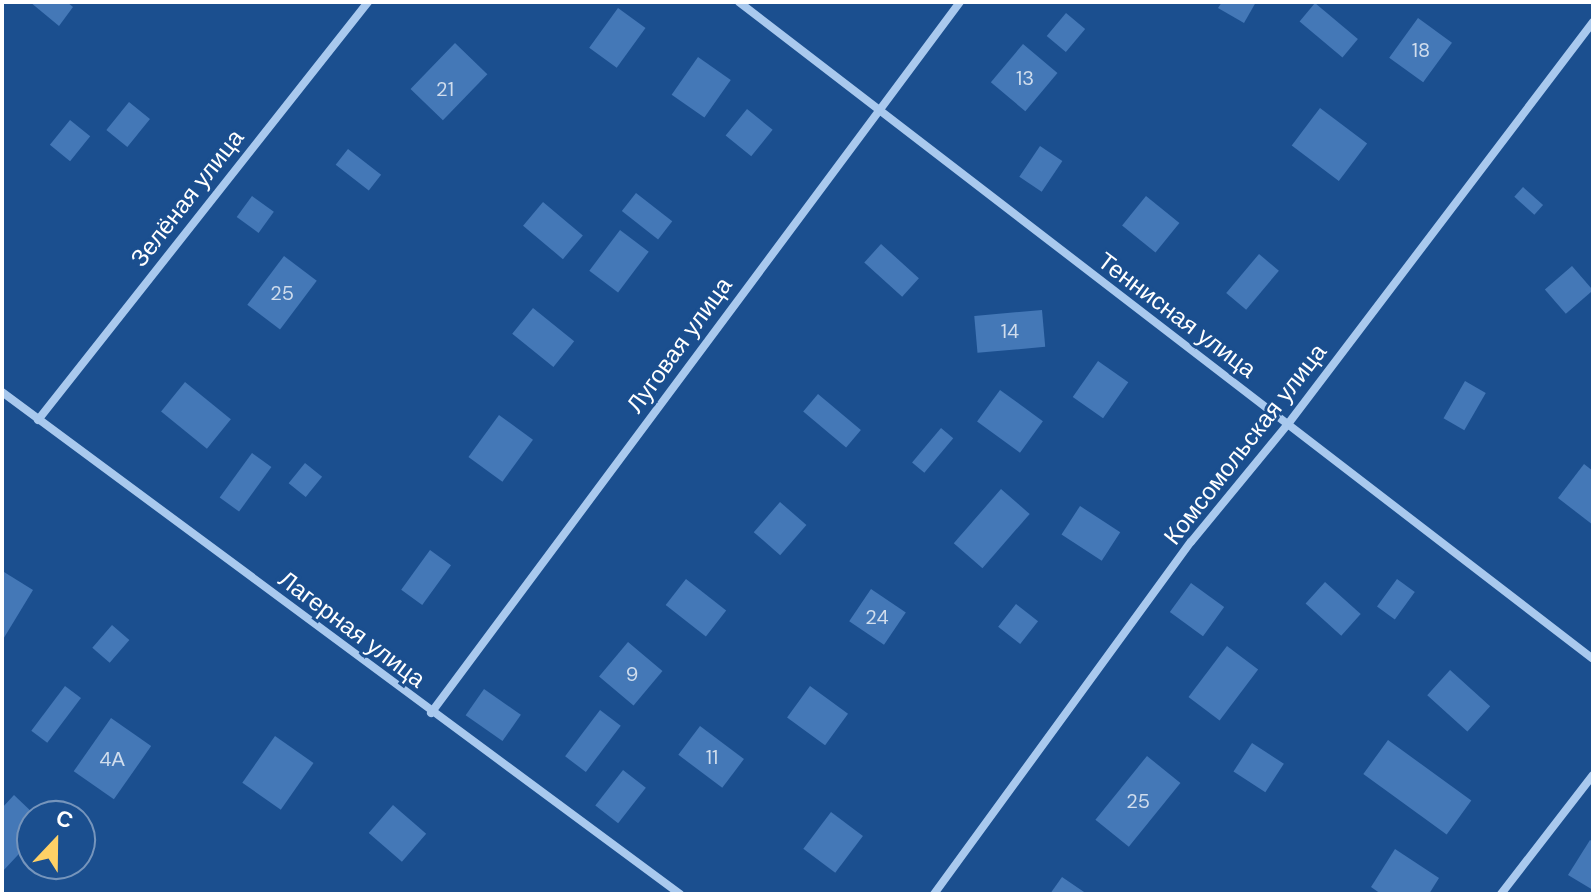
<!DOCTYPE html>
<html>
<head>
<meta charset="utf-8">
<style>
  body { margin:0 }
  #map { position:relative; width:1595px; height:896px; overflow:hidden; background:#1b4f8f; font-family:"DM Sans",sans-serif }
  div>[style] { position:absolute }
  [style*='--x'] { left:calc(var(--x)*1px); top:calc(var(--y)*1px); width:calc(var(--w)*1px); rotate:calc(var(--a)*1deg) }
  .building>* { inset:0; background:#4478b7; transform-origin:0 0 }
  .street>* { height:8px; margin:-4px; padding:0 4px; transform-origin:4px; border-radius:4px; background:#a9c9ee }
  span { translate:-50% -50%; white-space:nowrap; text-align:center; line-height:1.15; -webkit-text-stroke:6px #1b4f8f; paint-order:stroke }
  .number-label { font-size:20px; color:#d0dded }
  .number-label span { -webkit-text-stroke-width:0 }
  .street-label { font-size:24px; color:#fff }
  .frame { position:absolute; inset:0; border:4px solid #fff; pointer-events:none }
  .north { position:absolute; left:16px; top:800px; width:80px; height:80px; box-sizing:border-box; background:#1b4f8f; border:2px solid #7695bc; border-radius:50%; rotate:22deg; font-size:22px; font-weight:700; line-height:32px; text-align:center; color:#fff }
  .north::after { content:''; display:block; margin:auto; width:28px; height:36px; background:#ffd166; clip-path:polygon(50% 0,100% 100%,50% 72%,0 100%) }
</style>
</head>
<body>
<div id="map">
  <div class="building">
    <i style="clip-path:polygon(30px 2px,67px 2px,73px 7px,59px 26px)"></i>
    <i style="clip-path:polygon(1222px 2px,1256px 2px,1244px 23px,1218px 8px)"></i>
    <i style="left:1315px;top:3px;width:56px;height:24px;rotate:40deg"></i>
    <i style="left:618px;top:8px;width:34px;height:49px;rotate:36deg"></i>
    <i style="left:1066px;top:13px;width:25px;height:30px;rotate:40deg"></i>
    <i style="left:1418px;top:18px;width:42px;height:49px;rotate:36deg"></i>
    <i style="left:455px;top:43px;width:45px;height:64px;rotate:44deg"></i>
    <i style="left:1023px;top:44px;width:45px;height:50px;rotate:40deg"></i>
    <i style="left:698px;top:57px;width:40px;height:46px;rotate:35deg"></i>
    <i style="left:129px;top:102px;width:27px;height:36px;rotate:39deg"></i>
    <i style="left:1320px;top:108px;width:59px;height:47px;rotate:37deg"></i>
    <i style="left:747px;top:109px;width:33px;height:34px;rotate:39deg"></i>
    <i style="left:70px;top:120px;width:26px;height:32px;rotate:39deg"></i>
    <i style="left:1040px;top:146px;width:27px;height:37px;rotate:34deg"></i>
    <i style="left:348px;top:149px;width:42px;height:20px;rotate:38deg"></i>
    <i style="left:1523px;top:187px;width:27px;height:13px;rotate:42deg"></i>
    <i style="left:636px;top:193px;width:46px;height:23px;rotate:38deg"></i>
    <i style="left:252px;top:196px;width:27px;height:26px;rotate:36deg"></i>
    <i style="left:1146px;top:196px;width:43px;height:38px;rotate:39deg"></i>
    <i style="left:543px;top:202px;width:52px;height:31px;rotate:40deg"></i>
    <i style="left:620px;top:230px;width:36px;height:51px;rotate:37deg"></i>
    <i style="left:881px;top:244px;width:51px;height:25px;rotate:42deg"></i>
    <i style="left:1259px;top:254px;width:26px;height:51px;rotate:40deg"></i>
    <i style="left:284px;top:256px;width:41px;height:61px;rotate:37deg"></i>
    <i style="left:1572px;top:266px;width:32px;height:36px;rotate:49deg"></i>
    <i style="left:533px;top:308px;width:53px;height:33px;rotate:39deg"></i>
    <i style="left:1042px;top:310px;width:37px;height:68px;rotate:85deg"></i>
    <i style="left:1098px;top:361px;width:37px;height:44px;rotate:35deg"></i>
    <i style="left:1465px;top:381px;width:24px;height:43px;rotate:30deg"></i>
    <i style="left:185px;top:382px;width:59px;height:38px;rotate:39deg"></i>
    <i style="left:1000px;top:390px;width:53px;height:39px;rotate:36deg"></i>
    <i style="left:818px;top:394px;width:56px;height:23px;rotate:40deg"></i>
    <i style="left:499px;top:415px;width:42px;height:52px;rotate:36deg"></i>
    <i style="left:941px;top:428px;width:16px;height:45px;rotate:40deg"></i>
    <i style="left:252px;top:453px;width:24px;height:55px;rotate:36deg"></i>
    <i style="left:305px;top:463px;width:22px;height:26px;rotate:39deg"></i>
    <i style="clip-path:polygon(1584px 464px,1593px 471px,1593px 525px,1558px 498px)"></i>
    <i style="left:1001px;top:489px;width:38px;height:72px;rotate:41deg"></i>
    <i style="left:780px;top:502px;width:35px;height:40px;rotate:41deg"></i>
    <i style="left:1080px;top:506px;width:48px;height:34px;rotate:33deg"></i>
    <i style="left:430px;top:550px;width:26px;height:49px;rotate:36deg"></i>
    <i style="clip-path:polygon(4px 572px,33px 590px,2px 641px,2px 575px)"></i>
    <i style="left:686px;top:579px;width:51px;height:33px;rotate:38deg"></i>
    <i style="left:1397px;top:579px;width:22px;height:34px;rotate:36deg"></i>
    <i style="left:1325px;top:582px;width:48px;height:29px;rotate:42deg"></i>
    <i style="left:1191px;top:583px;width:41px;height:36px;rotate:36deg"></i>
    <i style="left:871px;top:589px;width:42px;height:39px;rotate:34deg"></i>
    <i style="left:1016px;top:604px;width:28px;height:29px;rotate:38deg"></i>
    <i style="left:112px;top:625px;width:23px;height:30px;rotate:41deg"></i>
    <i style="left:628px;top:642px;width:45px;height:45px;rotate:40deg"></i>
    <i style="left:1227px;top:646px;width:39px;height:64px;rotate:37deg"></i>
    <i style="left:1450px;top:670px;width:54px;height:34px;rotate:42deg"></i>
    <i style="left:65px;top:686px;width:20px;height:56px;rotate:37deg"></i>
    <i style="left:810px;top:686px;width:47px;height:39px;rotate:36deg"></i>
    <i style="left:484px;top:689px;width:45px;height:32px;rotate:35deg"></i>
    <i style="left:600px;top:710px;width:26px;height:58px;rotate:37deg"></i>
    <i style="left:111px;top:718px;width:49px;height:65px;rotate:35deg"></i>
    <i style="left:700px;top:726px;width:55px;height:36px;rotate:37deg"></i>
    <i style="left:275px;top:736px;width:47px;height:57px;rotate:35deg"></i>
    <i style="left:1388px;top:740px;width:103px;height:42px;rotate:36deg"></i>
    <i style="left:1252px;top:743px;width:38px;height:34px;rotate:33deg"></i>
    <i style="left:1147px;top:756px;width:43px;height:82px;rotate:39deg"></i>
    <i style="left:623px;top:770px;width:29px;height:45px;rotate:38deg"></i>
    <i style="clip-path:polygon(14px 795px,36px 816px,32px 840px,2px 872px,2px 808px)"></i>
    <i style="left:393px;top:805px;width:44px;height:37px;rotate:41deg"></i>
    <i style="left:831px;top:812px;width:40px;height:46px;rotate:37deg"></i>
    <i style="clip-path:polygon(1590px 840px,1593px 842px,1593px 890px,1568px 875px)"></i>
    <i style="clip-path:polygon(1395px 849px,1439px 878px,1429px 894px,1381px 894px,1371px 887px)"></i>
    <i style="clip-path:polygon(1062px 877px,1087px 894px,1050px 894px)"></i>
  </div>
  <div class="street">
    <i style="--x:739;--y:2;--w:1077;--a:37.57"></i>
    <i style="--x:2;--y:392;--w:844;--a:36.52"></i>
    <i style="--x:38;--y:420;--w:533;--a:-51.71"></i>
    <i style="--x:431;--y:713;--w:886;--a:-53.35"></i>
    <i style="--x:934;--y:894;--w:436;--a:-53.9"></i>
    <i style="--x:1191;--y:542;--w:153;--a:-50.6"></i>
    <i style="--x:1288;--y:424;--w:505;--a:-52.81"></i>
    <i style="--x:1501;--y:894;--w:150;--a:-52.3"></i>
  </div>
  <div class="number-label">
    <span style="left:1421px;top:50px">18</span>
    <span style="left:1025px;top:78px">13</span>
    <span style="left:445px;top:89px">21</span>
    <span style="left:282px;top:293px">25</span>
    <span style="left:1010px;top:331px">14</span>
    <span style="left:877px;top:617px">24</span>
    <span style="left:632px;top:674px">9</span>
    <span style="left:712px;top:757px">11</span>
    <span style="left:112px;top:759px">4А</span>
    <span style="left:1138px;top:801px">25</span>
  </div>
  <div class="street-label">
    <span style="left:187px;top:198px;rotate:-52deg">Зелёная улица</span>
    <span style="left:1177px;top:315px;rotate:37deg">Теннисная улица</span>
    <span style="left:679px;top:345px;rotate:-54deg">Луговая улица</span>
    <span style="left:1245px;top:444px;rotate:-52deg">Комсомольская улица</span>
    <span style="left:352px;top:629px;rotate:37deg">Лагерная улица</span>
  </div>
  <div class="frame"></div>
  <div class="north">С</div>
</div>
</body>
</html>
